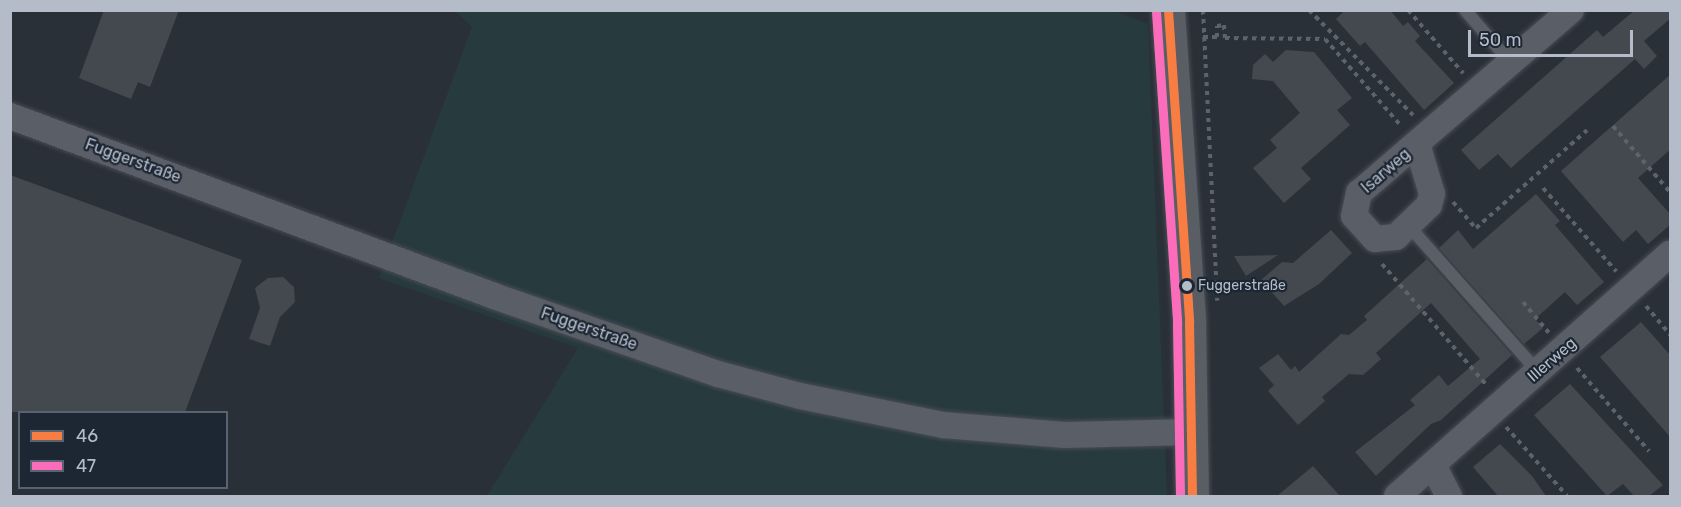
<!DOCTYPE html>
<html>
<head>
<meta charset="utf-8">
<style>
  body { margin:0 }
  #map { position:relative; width:1681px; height:507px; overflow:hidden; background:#2a3038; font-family:Rubik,sans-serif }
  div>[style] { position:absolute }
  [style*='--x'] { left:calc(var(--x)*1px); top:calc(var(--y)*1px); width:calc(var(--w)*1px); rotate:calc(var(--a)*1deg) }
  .green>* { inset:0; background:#273a3e }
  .building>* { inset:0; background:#444950 }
  .path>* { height:4px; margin-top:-2px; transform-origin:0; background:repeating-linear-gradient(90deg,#5d636a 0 4.5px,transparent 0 9px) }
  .roads { filter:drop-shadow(0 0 2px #484c53) drop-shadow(0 0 2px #484c53) }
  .service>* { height:12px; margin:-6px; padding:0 6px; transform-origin:6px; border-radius:6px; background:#5a5e66 }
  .minor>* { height:26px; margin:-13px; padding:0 13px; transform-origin:13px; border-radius:13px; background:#5a5e66 }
  .secondary>* { height:33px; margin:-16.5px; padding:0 16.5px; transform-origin:16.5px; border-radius:16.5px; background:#595d64 }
  .bus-1>* { height:9px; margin:-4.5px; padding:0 4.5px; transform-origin:4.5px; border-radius:4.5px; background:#f77d43 }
  .bus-2>* { height:9px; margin:-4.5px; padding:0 4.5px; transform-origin:4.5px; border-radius:4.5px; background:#fb6dba }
  .dots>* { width:16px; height:16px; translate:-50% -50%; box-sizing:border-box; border:3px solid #1d2633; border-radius:50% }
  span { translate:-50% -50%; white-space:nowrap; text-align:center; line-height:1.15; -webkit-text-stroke:4.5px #1d2633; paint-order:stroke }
  .bus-label { font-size:14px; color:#b4bcc9 }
  .left { translate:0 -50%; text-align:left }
  .street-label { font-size:16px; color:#b4bcc9 }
  .frame { position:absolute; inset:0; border:12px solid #b4bcc9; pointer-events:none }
  .legend { position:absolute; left:18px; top:411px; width:210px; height:78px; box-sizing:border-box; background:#1d2633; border:2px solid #59626f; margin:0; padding:8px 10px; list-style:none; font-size:18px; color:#b4bcc9 }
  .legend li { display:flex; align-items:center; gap:12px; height:30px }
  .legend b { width:30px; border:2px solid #59626f }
  .scale { position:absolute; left:1468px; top:30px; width:165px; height:27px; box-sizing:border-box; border:3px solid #b4bcc9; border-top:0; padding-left:8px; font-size:18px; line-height:21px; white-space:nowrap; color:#b4bcc9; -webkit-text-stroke:4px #1d2633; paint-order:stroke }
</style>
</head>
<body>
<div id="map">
  <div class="green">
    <i style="clip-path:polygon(455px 11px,1115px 11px,1148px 24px,1167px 496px,487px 496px,578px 348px,379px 278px,472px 27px)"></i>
  </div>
  <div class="building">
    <i style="clip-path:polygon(104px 10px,179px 10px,150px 87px,138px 82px,131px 99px,79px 78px)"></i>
    <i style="clip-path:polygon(1345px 10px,1390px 10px,1403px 26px,1408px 22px,1420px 36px,1415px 41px,1454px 83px,1424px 110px,1365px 42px,1360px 46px,1336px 19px)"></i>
    <i style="clip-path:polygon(1635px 10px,1671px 10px,1671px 18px,1644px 41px,1657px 56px,1644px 69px,1635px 59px,1511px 168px,1498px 154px,1479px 170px,1461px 150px,1597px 30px,1603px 37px)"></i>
    <i style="clip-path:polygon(1286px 50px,1314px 52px,1352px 98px,1337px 110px,1350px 125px,1301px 168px,1311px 179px,1284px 203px,1253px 168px,1277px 148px,1270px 140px,1300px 113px,1273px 81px,1252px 79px,1253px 65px,1265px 54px,1273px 62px)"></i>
    <i style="clip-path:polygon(1671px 74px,1671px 149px,1638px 178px,1671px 215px,1671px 224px,1648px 244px,1636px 230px,1623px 242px,1561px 171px)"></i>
    <i style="clip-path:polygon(10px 175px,242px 260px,185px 412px,10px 412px)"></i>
    <i style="clip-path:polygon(1536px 194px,1560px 221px,1555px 225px,1604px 282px,1577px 305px,1565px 292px,1535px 319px,1543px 328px,1524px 344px,1439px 248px,1458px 230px,1473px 249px)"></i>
    <i style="clip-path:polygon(1331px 230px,1352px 253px,1319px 284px,1284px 306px,1261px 280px,1282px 262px,1293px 263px)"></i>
    <i style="clip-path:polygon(1278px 255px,1246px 276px,1234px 256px)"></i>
    <i style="clip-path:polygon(1427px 259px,1512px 355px,1441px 420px,1431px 424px,1376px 476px,1355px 452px,1415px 405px,1410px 400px,1439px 375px,1448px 386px,1480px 359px,1431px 303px,1376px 353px,1381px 359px,1363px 375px,1349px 374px,1322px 397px,1325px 401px,1298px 425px,1268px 391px,1274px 385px,1259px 368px,1278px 354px,1291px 370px,1295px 366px,1299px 372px,1341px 334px,1349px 335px,1367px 320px,1364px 316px)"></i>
    <i style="clip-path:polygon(283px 277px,294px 287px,295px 302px,280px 317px,270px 346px,249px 339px,260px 308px,255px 288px,268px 278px)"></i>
    <i style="clip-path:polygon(1641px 322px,1671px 356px,1671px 438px,1600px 357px)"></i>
    <i style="clip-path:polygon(1570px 384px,1663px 485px,1649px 496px,1634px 496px,1623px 484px,1607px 496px,1534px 415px)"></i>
    <i style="clip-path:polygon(1500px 444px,1532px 476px,1546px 496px,1498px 496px,1473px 467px)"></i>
    <i style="clip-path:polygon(1313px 466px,1340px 496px,1277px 496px)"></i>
  </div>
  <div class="path">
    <i style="--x:1203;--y:10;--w:291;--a:87.2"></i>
    <i style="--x:1309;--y:10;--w:148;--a:45.3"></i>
    <i style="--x:1408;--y:10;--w:84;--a:48.9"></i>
    <i style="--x:1203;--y:37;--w:14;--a:0"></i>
    <i style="--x:1217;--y:37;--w:11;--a:-90"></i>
    <i style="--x:1217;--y:26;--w:7;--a:-8"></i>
    <i style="--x:1224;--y:25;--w:13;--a:86"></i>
    <i style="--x:1225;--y:38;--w:100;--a:0.6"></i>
    <i style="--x:1325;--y:39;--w:117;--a:48.8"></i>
    <i style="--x:1613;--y:126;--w:87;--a:49.2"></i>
    <i style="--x:1543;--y:188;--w:111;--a:48.7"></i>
    <i style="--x:1453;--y:202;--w:35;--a:49"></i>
    <i style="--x:1476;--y:228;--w:148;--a:-41.4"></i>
    <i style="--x:1382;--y:264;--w:162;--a:49.2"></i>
    <i style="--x:1523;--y:302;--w:40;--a:50"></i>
    <i style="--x:1646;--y:306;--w:38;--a:50"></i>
    <i style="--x:1577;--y:368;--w:110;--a:49.1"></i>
    <i style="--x:1506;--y:427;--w:92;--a:48.5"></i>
  </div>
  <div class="roads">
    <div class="service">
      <i style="--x:1465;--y:10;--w:69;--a:49.1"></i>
      <i style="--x:1408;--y:225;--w:196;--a:48.5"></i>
    </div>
    <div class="minor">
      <i style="--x:10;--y:116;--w:516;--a:20.4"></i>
      <i style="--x:494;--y:296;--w:237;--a:19.2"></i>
      <i style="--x:718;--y:374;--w:85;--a:15"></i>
      <i style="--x:800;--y:396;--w:146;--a:11.5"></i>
      <i style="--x:943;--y:425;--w:122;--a:4.7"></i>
      <i style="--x:1065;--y:435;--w:127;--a:-1.4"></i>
      <i style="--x:1417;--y:144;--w:52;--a:73.3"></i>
      <i style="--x:1432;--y:194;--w:11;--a:105"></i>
      <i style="--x:1429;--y:205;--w:46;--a:135.9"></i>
      <i style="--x:1396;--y:237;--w:21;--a:175"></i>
      <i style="--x:1375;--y:239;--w:31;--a:-132"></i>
      <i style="--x:1354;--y:216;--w:24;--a:-78"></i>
      <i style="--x:1359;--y:193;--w:280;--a:-40.8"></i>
      <i style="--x:1433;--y:465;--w:35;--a:63"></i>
      <i style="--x:1397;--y:496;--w:365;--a:-41.6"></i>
    </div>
    <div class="secondary">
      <i style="--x:1168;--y:10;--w:313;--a:86.1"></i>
      <i style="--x:1189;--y:322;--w:174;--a:89"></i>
    </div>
  </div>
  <div class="bus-1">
    <i style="--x:1168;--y:10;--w:313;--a:86.1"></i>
    <i style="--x:1189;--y:322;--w:174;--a:89"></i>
  </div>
  <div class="bus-2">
    <i style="--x:1156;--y:11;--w:313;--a:86.1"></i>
    <i style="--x:1177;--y:323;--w:173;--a:89"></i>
  </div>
  <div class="dots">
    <i style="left:1187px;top:286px;background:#b4bcc9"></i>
  </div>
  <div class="bus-label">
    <span class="left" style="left:1198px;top:286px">Fuggerstraße</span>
  </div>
  <div class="street-label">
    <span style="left:133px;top:161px;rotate:20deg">Fuggerstraße</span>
    <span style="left:1386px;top:171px;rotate:-41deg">Isarweg</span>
    <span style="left:589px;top:329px;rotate:19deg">Fuggerstraße</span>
    <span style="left:1552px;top:360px;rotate:-41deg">Illerweg</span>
  </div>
  <div class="frame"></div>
  <ul class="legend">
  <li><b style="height:8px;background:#f77d43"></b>46</li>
  <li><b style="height:8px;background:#fb6dba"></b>47</li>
  </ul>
  <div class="scale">50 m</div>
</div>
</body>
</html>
